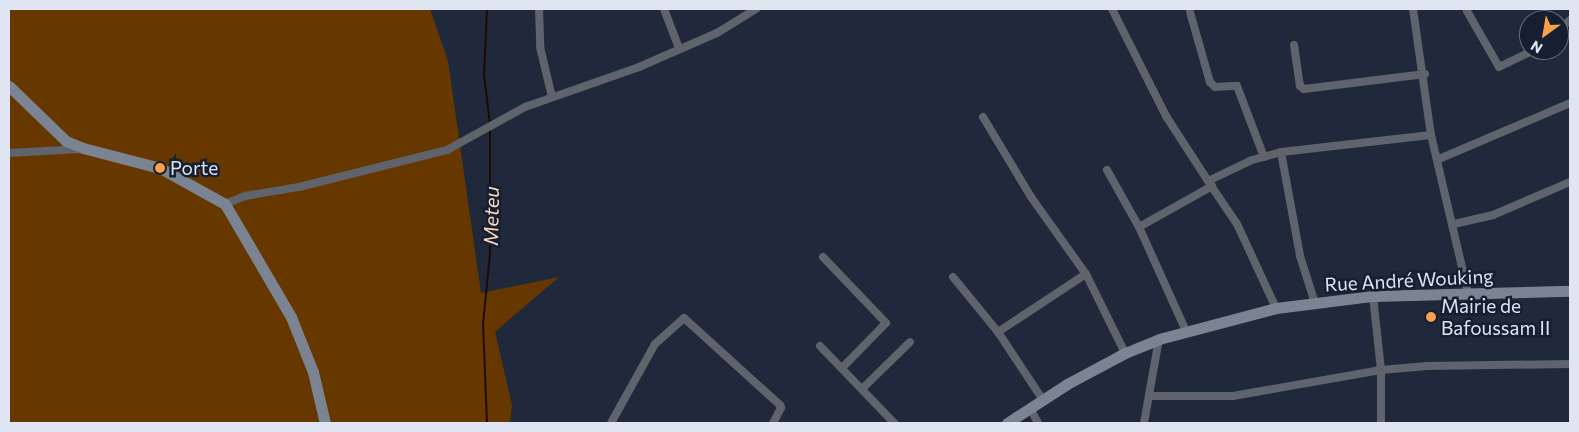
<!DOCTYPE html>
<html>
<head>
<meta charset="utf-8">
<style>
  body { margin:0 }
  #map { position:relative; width:1579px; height:432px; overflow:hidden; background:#1f293b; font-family:Commissioner,sans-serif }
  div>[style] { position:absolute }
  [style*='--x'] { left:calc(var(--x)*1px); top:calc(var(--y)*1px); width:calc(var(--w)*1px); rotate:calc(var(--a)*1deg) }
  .green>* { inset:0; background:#663800 }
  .stream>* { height:2px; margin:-1px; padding:0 1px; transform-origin:1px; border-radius:1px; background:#1e0b00 }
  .street>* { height:8px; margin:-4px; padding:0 4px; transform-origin:4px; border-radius:4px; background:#5e636c }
  .secondary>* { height:11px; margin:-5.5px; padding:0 5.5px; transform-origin:5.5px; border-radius:5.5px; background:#7b8492 }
  .dots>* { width:14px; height:14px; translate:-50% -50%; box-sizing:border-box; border:2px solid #161f31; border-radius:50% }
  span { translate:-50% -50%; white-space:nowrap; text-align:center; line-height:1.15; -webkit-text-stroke:5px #161f31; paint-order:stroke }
  .poi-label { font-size:19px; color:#dfe6f2 }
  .left { translate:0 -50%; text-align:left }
  .street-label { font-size:19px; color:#dfe6f2 }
  .water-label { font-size:20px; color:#fedabc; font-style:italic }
  .frame { position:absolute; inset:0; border:10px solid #dfe6f2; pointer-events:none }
  .north { position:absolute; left:1519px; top:10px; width:50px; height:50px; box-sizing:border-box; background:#161f31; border:1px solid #666f7e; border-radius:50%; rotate:212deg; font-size:14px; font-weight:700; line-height:20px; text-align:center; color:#dfe6f2 }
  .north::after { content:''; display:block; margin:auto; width:18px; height:22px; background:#f7a149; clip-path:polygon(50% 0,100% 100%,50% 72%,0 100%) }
</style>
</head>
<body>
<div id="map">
  <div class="green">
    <i style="clip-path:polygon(9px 9px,430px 9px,448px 61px,481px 293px,559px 277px,495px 332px,512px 405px,510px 423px,9px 423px)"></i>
  </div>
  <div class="stream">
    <i style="--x:487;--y:9;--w:65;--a:92.6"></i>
    <i style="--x:484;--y:74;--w:50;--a:83.2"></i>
    <i style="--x:487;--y:423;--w:99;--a:-92.3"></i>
    <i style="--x:483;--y:324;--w:70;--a:-84.3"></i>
    <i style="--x:490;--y:254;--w:126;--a:-90"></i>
  </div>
  <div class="street">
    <i style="--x:539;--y:9;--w:38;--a:88"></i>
    <i style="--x:540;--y:47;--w:51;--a:76.5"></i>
    <i style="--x:664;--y:9;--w:42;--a:69"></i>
    <i style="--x:1112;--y:9;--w:120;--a:63.2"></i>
    <i style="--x:1166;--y:116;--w:77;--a:57.1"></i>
    <i style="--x:1413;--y:9;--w:127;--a:81.9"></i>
    <i style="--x:1431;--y:135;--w:162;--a:76.8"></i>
    <i style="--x:1467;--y:11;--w:64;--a:60.3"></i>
    <i style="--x:1499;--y:67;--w:39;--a:-26"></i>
    <i style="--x:1190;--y:12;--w:73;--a:74.1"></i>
    <i style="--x:1210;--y:82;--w:7;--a:45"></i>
    <i style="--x:1215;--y:87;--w:22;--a:-3"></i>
    <i style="--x:1237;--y:86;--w:76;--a:69.2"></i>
    <i style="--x:1559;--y:30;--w:15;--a:-42"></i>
    <i style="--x:1294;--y:45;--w:41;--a:81.7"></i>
    <i style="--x:1300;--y:86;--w:5;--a:37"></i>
    <i style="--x:1304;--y:89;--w:122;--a:-7.1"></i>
    <i style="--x:983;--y:117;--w:93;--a:59"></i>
    <i style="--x:1031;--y:197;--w:95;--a:54.5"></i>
    <i style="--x:1086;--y:274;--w:88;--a:63.7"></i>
    <i style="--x:1281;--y:152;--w:106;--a:79.6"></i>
    <i style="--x:1300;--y:256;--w:49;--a:72.3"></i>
    <i style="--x:9;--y:153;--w:72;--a:-3.2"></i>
    <i style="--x:1439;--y:159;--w:142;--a:-23.1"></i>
    <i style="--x:1107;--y:170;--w:65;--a:60.7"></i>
    <i style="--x:225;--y:204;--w:22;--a:-22"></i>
    <i style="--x:245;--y:196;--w:55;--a:-9.5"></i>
    <i style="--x:299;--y:187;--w:153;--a:-14"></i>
    <i style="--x:447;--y:150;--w:89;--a:-28.9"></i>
    <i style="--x:525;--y:107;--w:121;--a:-19.3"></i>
    <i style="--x:639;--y:67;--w:85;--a:-23.6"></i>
    <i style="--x:717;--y:33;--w:46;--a:-31.6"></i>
    <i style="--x:1454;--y:224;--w:40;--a:-13"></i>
    <i style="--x:1493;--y:215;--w:84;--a:-23.2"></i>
    <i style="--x:823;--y:257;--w:91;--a:46.3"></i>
    <i style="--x:886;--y:323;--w:63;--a:134.4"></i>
    <i style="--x:953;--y:277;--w:71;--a:50.7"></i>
    <i style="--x:998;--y:332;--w:82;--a:56.5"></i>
    <i style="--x:1373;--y:296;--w:74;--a:83.8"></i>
    <i style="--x:1381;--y:370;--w:53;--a:90"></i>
    <i style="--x:1276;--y:308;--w:93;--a:-114.9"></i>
    <i style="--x:1237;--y:224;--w:52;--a:-124"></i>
    <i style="--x:1208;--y:181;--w:49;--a:-25.5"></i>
    <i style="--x:1252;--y:160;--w:30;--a:-15"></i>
    <i style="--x:1281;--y:152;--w:151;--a:-6.5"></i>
    <i style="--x:1186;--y:331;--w:114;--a:-114.3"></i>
    <i style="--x:1139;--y:227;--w:84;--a:-29.3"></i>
    <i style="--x:998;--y:332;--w:105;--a:-33.4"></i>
    <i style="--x:820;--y:346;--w:107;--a:46.1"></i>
    <i style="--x:862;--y:389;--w:67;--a:-44.4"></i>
    <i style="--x:1149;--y:396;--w:84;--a:0"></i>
    <i style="--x:1233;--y:396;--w:150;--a:-10"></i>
    <i style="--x:1381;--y:370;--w:46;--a:-5"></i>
    <i style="--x:1427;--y:366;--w:143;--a:-0.8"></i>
    <i style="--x:1030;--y:408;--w:17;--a:62"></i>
    <i style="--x:611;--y:423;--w:90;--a:-60.9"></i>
    <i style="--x:655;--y:344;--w:39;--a:-42"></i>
    <i style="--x:684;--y:318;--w:130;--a:42.2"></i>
    <i style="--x:780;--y:405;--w:3;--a:72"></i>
    <i style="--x:781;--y:408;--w:17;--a:118"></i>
    <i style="--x:1144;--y:423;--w:85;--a:-79.9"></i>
  </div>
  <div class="secondary">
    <i style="--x:9;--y:86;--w:79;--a:44"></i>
    <i style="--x:66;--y:141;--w:18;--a:22"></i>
    <i style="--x:83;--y:148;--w:80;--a:14.6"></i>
    <i style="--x:160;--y:168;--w:74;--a:29"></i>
    <i style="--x:225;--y:204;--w:131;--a:59.7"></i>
    <i style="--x:291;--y:317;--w:59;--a:68.2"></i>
    <i style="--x:313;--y:372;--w:52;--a:76.8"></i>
    <i style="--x:1007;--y:423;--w:72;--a:-33"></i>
    <i style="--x:1067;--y:384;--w:66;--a:-28.1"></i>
    <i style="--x:1125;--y:353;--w:37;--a:-22"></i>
    <i style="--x:1159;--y:339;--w:121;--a:-14.8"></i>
    <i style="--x:1276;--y:308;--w:98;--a:-7.1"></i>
    <i style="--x:1373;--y:296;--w:197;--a:-1.5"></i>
  </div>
  <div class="dots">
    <i style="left:160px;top:168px;background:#f7a149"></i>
    <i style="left:1431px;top:317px;background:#f7a149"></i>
  </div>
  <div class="poi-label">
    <span class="left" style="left:170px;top:168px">Porte</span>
    <span class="left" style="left:1441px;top:317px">Mairie de<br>Bafoussam II</span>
  </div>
  <div class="street-label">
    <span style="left:1409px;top:280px;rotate:-3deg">Rue André Wouking</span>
  </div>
  <div class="water-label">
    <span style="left:491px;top:216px;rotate:-89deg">Meteu</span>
  </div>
  <div class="frame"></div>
  <div class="north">N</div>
</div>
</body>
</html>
